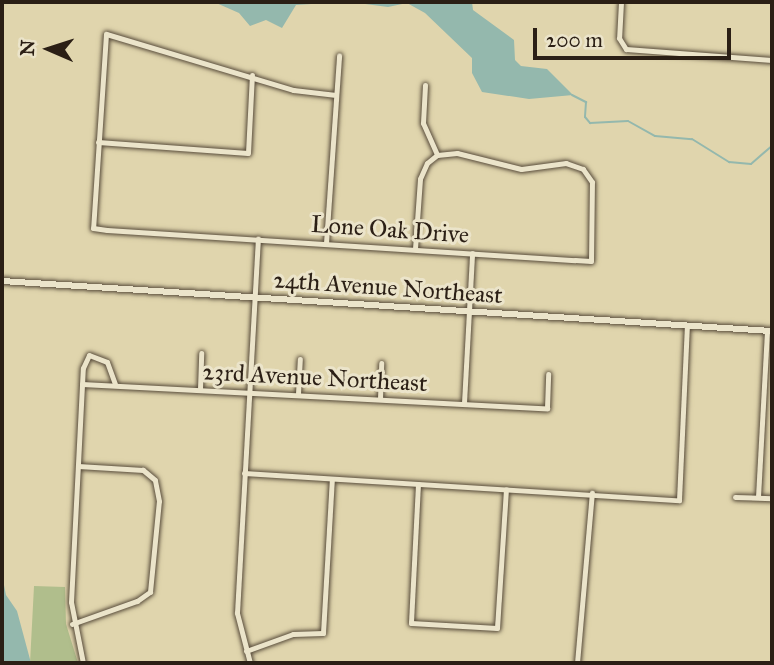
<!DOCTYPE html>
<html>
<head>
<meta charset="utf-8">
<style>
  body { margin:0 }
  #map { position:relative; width:774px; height:665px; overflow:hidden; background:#e0d5ad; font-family:"IM FELL Great Primer",serif }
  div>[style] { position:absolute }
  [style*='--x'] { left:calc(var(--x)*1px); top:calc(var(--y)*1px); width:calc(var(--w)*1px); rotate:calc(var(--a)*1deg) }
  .green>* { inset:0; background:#b0be8c }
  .water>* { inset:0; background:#94b8ad }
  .stream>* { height:2px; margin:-1px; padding:0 1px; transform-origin:1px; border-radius:1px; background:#94b8ad }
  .roads { filter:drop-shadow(0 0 2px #584c3b) drop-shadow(0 0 2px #584c3b) }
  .minor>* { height:5px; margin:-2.5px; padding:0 2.5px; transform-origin:2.5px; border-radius:2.5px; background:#ebe4ca }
  .tertiary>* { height:6px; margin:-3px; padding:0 3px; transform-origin:3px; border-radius:3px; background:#ebe4ca }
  span { translate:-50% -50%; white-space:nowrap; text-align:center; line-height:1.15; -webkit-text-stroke:6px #ebe4ca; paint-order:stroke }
  .street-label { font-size:24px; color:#2b1f15 }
  .frame { position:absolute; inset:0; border:4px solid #2b1f15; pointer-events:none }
  .north { position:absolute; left:14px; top:14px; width:70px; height:70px; -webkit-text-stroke:5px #ebe4ca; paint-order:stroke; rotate:273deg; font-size:19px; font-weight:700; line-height:28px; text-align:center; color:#2b1f15 }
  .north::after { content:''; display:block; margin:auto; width:24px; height:32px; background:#2b1f15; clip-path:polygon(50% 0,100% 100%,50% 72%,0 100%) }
  .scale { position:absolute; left:533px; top:28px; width:198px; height:32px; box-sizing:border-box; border:4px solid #2b1f15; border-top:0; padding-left:9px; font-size:21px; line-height:24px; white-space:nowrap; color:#2b1f15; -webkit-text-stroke:5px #ebe4ca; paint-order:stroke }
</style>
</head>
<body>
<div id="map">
  <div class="green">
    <i style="clip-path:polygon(34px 586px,65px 587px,66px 624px,78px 663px,30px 663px)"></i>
  </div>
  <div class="water">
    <i style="clip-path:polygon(214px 2px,342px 2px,296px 5px,282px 28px,266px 20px,250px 26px,239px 13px)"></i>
    <i style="clip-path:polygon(350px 2px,472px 2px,473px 10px,514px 40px,515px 60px,521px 66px,547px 69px,573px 95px,529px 99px,482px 92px,472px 73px,472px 58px,425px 13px,407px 3px,388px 7px)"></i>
    <i style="clip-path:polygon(2px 575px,6px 595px,17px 611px,31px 663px,2px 663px)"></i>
  </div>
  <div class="stream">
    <i style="--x:572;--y:95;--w:16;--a:27"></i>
    <i style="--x:586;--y:102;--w:15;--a:94"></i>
    <i style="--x:585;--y:117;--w:8;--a:50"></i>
    <i style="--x:590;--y:123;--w:38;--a:-3"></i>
    <i style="--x:628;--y:121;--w:31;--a:29"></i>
    <i style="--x:655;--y:136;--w:37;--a:5"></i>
    <i style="--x:692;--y:139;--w:44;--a:31.9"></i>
    <i style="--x:729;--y:162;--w:22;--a:5"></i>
    <i style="--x:751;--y:164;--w:28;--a:-41"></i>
  </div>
  <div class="roads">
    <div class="minor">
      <i style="--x:621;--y:2;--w:36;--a:93"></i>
      <i style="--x:619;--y:38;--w:13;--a:58"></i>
      <i style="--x:626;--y:49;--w:146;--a:4.3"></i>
      <i style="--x:425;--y:85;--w:38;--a:93"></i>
      <i style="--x:423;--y:123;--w:35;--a:66"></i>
      <i style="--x:336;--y:95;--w:43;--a:-173.4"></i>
      <i style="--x:293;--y:90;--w:195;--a:-163.3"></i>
      <i style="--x:106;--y:34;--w:194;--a:93.8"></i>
      <i style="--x:93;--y:228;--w:14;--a:8"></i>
      <i style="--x:107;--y:230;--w:469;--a:3.7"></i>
      <i style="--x:575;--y:260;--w:16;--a:4"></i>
      <i style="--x:591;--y:261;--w:79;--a:-89.3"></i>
      <i style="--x:592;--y:182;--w:16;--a:-125"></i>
      <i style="--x:583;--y:169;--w:18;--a:-161"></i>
      <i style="--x:566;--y:163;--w:45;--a:172.4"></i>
      <i style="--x:521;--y:169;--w:66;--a:-166"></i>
      <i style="--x:457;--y:153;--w:20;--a:174"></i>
      <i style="--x:437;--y:155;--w:13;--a:141"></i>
      <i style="--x:427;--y:163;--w:17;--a:114"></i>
      <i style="--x:420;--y:179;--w:70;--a:94.1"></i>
      <i style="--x:98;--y:142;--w:150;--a:4.2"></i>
      <i style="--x:248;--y:153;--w:78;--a:-87.1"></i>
      <i style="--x:326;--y:243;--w:188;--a:-86"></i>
      <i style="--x:82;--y:384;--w:466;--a:3"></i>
      <i style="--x:547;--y:408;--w:34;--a:-88"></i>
      <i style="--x:200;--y:389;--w:36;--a:-88"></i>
      <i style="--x:298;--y:394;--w:35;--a:-87"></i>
      <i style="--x:380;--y:399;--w:36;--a:-88"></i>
      <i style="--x:464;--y:403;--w:150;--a:-86.9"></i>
      <i style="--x:244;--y:473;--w:436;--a:3.6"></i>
      <i style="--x:679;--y:500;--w:174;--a:-87.4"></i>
      <i style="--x:418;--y:484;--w:139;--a:92.9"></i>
      <i style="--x:411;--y:623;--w:86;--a:3.3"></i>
      <i style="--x:497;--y:628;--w:139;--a:-86.3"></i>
      <i style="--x:735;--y:497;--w:37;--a:2"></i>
      <i style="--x:758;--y:497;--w:166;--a:-86.9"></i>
      <i style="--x:72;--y:624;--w:69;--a:-19.5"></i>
      <i style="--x:137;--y:601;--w:16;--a:-35"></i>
      <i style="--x:150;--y:592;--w:91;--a:-84.4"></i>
      <i style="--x:159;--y:501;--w:21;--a:-101"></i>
      <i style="--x:155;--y:480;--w:16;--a:-140"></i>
      <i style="--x:143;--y:470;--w:65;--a:-176.5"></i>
      <i style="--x:246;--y:651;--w:50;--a:-19.9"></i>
      <i style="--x:293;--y:634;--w:30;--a:-2"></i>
      <i style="--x:323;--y:633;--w:154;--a:-86.7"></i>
      <i style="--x:83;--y:663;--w:62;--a:-101.1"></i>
      <i style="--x:71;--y:602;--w:234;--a:-87.1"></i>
      <i style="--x:83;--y:368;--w:14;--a:-65"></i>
      <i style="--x:89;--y:355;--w:19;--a:21"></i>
      <i style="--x:107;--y:362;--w:23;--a:70"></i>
      <i style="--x:250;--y:663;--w:52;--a:-104.6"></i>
      <i style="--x:237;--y:613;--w:375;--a:-86.8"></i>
      <i style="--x:577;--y:663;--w:171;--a:-85"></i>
    </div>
    <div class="tertiary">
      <i style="--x:2;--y:281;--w:772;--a:3.72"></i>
    </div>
  </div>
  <div class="street-label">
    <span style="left:390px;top:230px;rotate:4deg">Lone Oak Drive</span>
    <span style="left:388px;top:288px;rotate:4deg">24th Avenue Northeast</span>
    <span style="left:315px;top:378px;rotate:3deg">23rd Avenue Northeast</span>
  </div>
  <div class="frame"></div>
  <div class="north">N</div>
  <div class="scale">200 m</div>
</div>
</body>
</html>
